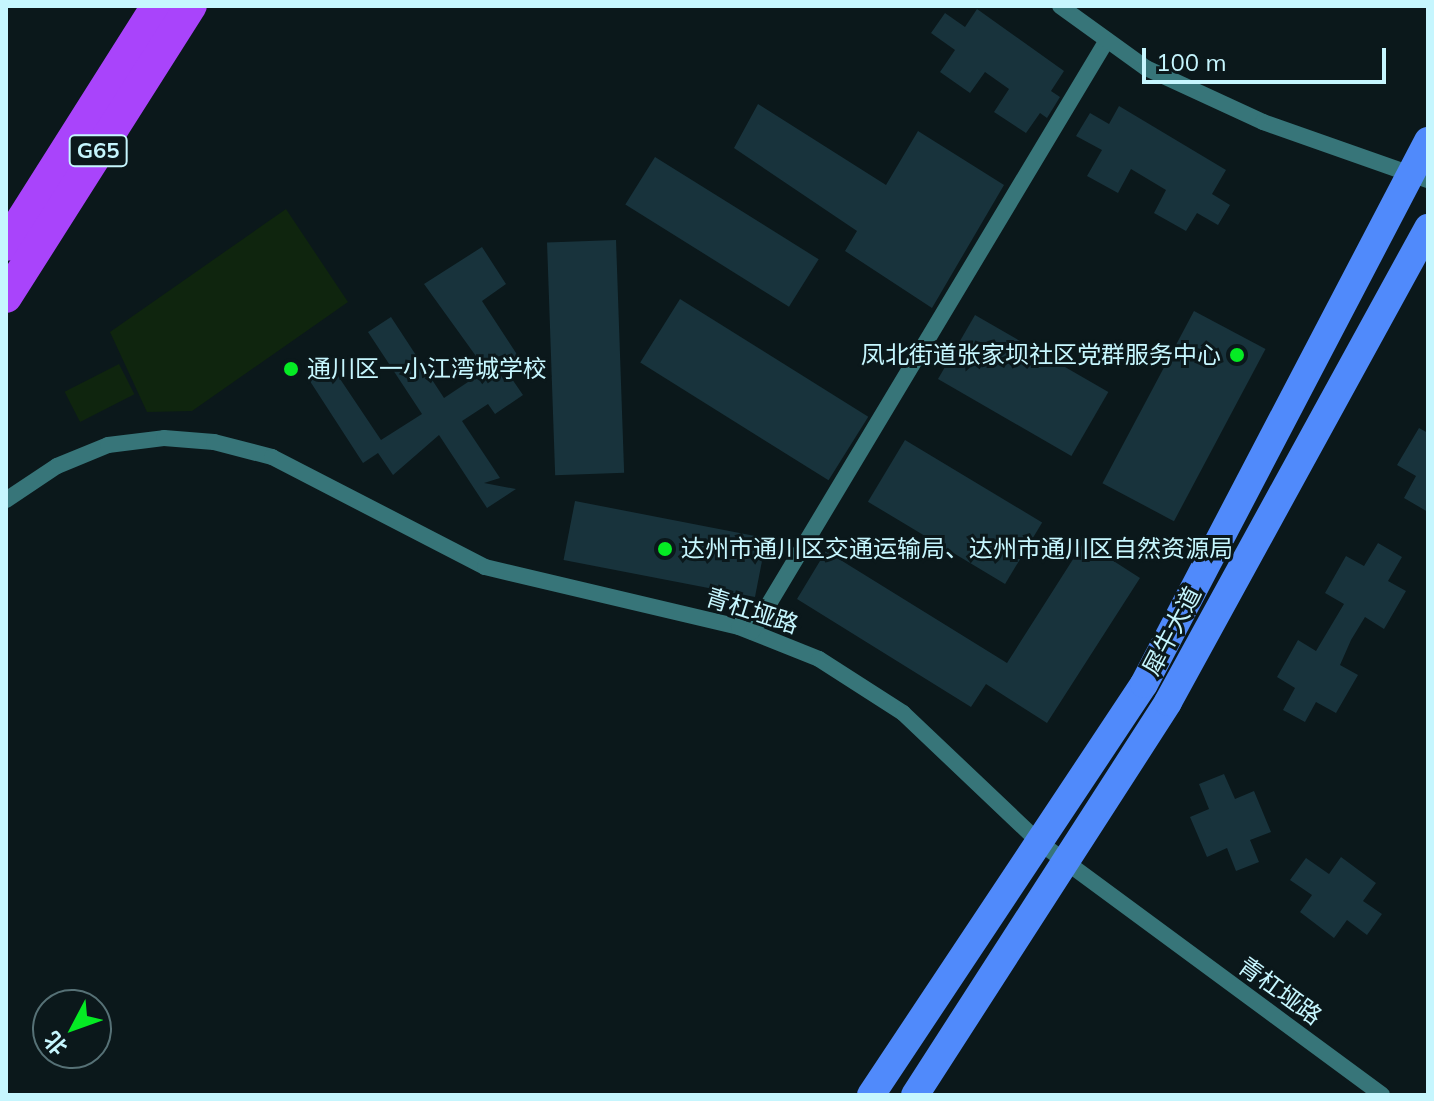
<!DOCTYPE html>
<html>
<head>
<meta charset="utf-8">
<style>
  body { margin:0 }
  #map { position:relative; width:1434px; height:1101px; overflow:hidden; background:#0b181b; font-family:Mulish,"Noto Sans SC",sans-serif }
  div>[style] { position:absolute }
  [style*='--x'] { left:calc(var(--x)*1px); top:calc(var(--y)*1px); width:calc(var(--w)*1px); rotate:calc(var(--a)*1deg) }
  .green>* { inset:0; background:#0f250e; transform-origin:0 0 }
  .building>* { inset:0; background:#18333c; transform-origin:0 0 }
  .minor>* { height:16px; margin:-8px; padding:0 8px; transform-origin:8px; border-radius:8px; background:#377579 }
  .tertiary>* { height:16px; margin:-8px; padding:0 8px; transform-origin:8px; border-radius:8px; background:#377579 }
  .primary>* { height:28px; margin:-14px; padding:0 14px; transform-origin:14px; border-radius:14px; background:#508afb }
  .motorway>* { height:32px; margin:-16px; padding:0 16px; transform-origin:16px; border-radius:16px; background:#a944fb }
  .dots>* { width:22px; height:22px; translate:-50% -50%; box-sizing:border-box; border:4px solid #0b181b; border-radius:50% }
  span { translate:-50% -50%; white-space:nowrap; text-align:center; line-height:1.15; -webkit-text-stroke:6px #0b181b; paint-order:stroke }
  .shield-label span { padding:2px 6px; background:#0b181b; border:2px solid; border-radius:6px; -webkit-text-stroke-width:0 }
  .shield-label { font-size:22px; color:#c6f6fe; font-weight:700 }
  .poi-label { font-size:24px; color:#c6f6fe }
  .right { translate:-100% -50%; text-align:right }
  .left { translate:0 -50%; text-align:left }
  .street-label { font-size:24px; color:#c6f6fe }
  .frame { position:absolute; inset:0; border:8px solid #c6f6fe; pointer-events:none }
  .north { position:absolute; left:32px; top:989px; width:80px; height:80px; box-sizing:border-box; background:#0b181b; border:2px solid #567176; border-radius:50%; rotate:229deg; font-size:22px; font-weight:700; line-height:32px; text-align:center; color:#c6f6fe }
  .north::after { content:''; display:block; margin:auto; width:28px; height:36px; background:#05eb24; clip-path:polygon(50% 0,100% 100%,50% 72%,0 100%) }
  .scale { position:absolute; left:1142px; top:48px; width:244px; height:36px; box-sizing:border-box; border:4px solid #c6f6fe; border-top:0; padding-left:10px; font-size:24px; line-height:28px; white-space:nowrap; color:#c6f6fe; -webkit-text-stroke:6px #0b181b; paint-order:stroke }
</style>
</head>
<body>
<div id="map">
  <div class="green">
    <i style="clip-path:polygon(286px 209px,348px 302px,192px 411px,147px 412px,110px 332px)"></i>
    <i style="left:119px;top:364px;width:34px;height:61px;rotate:63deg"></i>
  </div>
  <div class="building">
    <i style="clip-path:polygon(977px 9px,1064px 71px,1051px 91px,1060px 97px,1047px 118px,1040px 113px,1026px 133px,994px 112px,1009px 89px,985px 72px,970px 93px,940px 72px,955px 50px,931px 33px,945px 13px,965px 27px)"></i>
    <i style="clip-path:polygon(758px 104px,886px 185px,918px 131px,1004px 185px,932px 308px,845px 251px,857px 231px,734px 148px)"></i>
    <i style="clip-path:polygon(1119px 106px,1226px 170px,1212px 194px,1230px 205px,1218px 225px,1197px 213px,1186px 231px,1154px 213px,1166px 190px,1131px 169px,1118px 193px,1087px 176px,1102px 150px,1076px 136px,1090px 113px,1109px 124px)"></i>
    <i style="left:655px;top:157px;width:193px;height:56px;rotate:32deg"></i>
    <i style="left:616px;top:240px;width:233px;height:69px;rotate:88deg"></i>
    <i style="clip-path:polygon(482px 247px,506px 284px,482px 301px,518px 356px,503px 366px,523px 395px,495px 414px,488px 404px,462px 421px,500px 478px,484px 483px,516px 489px,487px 508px,439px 435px,393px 475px,378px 453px,363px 463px,306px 375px,328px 361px,381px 440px,422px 414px,368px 332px,391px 317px,444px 398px,486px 370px,424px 284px)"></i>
    <i style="left:680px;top:299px;width:222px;height:75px;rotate:32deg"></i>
    <i style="left:1194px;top:311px;width:81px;height:195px;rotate:28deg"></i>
    <i style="left:975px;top:315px;width:154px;height:74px;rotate:30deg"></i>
    <i style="clip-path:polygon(1419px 428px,1428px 433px,1428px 512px,1404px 498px,1416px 476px,1397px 465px)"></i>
    <i style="left:905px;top:440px;width:160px;height:72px;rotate:31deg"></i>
    <i style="left:575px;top:501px;width:195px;height:60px;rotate:11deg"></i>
    <i style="clip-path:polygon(1084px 542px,1140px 578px,1047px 723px,986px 684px,971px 707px,797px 599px,826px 551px,1007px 663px)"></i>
    <i style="clip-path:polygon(1378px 543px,1402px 557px,1388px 581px,1406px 591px,1384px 629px,1365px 617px,1351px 640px,1340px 665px,1358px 675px,1336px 713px,1316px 702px,1305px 722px,1283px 710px,1295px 688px,1277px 677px,1298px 640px,1316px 651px,1344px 604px,1325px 593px,1346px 556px,1364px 566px)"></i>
    <i style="clip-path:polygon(1224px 774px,1235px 799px,1254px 791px,1271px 832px,1250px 840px,1259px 862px,1236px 871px,1227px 848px,1207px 857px,1190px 817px,1209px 809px,1199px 784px)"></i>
    <i style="clip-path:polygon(1341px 857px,1376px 883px,1363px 901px,1382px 914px,1367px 935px,1347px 920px,1334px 938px,1300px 912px,1312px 895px,1290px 880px,1306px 858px,1329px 874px)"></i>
  </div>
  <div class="minor">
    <i style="--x:6;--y:500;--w:61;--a:-33.7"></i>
    <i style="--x:57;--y:466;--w:55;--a:-22.4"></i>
    <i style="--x:108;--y:445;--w:56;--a:-7.1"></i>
    <i style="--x:164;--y:438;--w:50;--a:4.6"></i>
    <i style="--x:214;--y:442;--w:60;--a:14.5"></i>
    <i style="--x:272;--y:457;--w:240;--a:27.3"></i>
    <i style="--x:485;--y:567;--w:261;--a:13.3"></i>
    <i style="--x:739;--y:627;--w:86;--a:21.8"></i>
    <i style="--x:819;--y:659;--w:100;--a:32.7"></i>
    <i style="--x:903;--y:713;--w:187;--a:43.5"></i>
    <i style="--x:1039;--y:842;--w:426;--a:36.4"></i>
    <i style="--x:752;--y:632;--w:690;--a:-59.05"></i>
  </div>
  <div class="tertiary">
    <i style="--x:1060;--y:6;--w:106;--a:35.8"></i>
    <i style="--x:1146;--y:68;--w:129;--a:24.8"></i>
    <i style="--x:1263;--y:122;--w:175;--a:19.4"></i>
  </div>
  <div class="primary">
    <i style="--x:871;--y:1095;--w:493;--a:-56.4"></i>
    <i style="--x:1144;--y:684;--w:613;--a:-62.39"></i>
    <i style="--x:915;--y:1095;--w:467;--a:-57.2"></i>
    <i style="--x:1168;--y:702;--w:541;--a:-61.25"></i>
  </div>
  <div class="motorway">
    <i style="--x:6;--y:245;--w:283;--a:-57.7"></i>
    <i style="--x:6;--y:297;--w:345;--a:-57.6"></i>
  </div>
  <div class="dots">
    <i style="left:1237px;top:355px;background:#05eb24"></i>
    <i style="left:291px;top:369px;background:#05eb24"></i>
    <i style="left:665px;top:549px;background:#05eb24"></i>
  </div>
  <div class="shield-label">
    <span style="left:98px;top:151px">G65</span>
  </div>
  <div class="poi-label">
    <span class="right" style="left:1221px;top:355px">凤北街道张家坝社区党群服务中心</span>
    <span class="left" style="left:307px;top:369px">通川区一小江湾城学校</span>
    <span class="left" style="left:681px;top:549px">达州市通川区交通运输局、达州市通川区自然资源局</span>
  </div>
  <div class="street-label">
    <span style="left:752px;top:611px;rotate:18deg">青杠垭路</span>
    <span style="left:1172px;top:631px;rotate:-62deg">犀牛大道</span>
    <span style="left:1280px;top:991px;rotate:36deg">青杠垭路</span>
  </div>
  <div class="frame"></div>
  <div class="north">北</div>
  <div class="scale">100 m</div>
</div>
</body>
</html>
